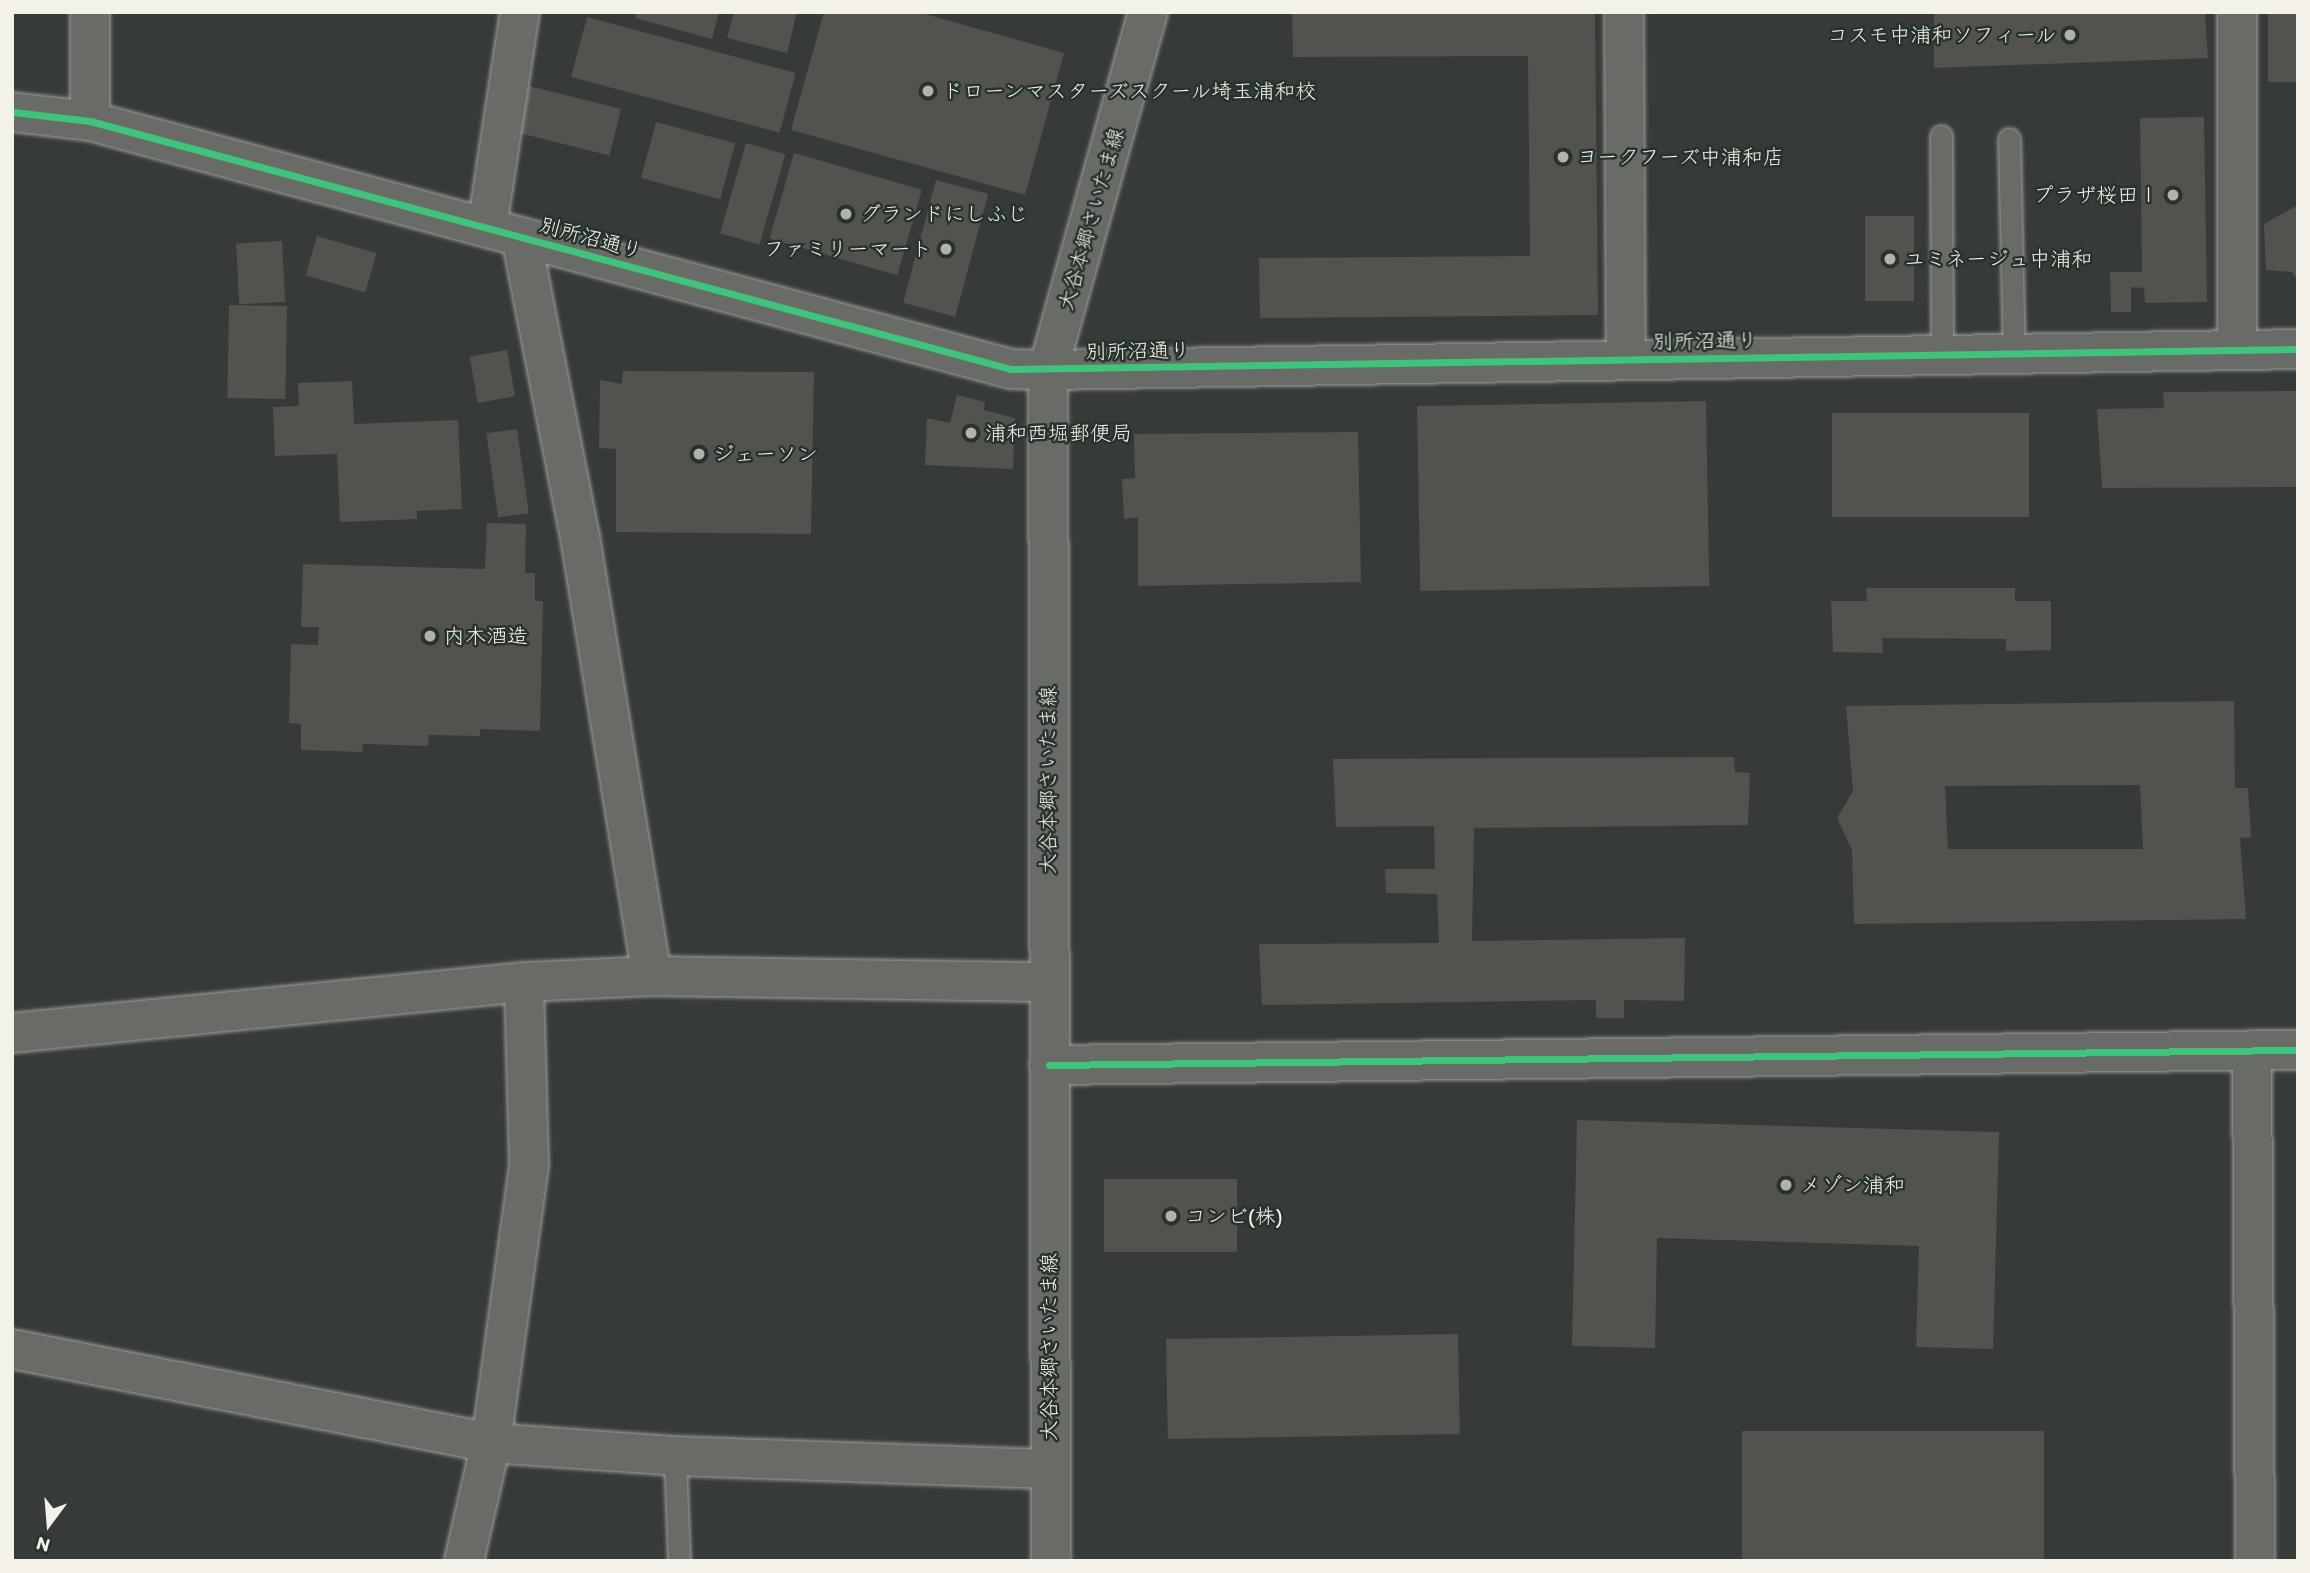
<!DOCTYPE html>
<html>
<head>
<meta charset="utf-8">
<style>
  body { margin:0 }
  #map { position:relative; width:2310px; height:1573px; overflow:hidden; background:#363b37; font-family:Itim,"Klee One",sans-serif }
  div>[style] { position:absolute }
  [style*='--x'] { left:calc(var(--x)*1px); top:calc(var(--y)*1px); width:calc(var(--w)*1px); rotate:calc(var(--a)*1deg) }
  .building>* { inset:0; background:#52524e; transform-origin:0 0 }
  .roads { filter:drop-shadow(0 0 2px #9c9e9b) drop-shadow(0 0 2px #9c9e9b) }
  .lane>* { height:21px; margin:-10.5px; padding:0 10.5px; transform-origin:10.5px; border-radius:10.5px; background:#686b66 }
  .street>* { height:38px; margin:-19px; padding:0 19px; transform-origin:19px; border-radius:19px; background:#686b66 }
  .secondary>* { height:38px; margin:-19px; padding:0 19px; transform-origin:19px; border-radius:19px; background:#686b66 }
  .cycleway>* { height:7px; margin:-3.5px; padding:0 3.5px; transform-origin:3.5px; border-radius:3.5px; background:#40c37c }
  .dots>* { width:19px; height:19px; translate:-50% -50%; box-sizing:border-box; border:4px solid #26332d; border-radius:50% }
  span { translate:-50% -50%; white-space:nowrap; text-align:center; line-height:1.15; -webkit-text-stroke:5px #26332d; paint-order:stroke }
  .poi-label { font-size:21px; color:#f4f1e8 }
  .right { translate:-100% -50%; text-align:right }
  .left { translate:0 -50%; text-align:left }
  .street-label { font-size:21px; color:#f4f1e8 }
  .frame { position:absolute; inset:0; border:14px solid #f4f1e8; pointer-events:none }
  .north { position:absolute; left:14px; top:1489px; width:70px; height:70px; -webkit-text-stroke:5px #26332d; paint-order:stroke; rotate:196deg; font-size:19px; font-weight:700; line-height:28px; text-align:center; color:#f4f1e8 }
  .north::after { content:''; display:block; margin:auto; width:24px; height:32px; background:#f4f1e8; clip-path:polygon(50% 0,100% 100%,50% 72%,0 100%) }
</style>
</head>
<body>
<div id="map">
  <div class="building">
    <i style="clip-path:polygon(637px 12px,719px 12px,712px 39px,635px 18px)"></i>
    <i style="clip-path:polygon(734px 12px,797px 12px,787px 53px,727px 38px)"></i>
    <i style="clip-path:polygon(824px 12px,918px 12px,1064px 53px,1025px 195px,791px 130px)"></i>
    <i style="clip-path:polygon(1292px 12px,1595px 12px,1598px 315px,1260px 318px,1259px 258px,1530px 256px,1528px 56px,1293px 57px)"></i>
    <i style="clip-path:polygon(1934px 12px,2205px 12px,2208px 58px,1934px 68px)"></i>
    <i style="left:2268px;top:12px;width:30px;height:70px"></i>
    <i style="left:587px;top:17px;width:216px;height:62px;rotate:15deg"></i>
    <i style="left:525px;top:85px;width:99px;height:48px;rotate:14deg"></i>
    <i style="clip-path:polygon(2204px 117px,2207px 302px,2145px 303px,2144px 288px,2131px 287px,2131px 312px,2111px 312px,2110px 272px,2142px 272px,2140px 118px)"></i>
    <i style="left:656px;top:122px;width:82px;height:58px;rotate:15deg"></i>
    <i style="left:746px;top:143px;width:41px;height:94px;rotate:16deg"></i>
    <i style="left:794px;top:153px;width:133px;height:89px;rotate:16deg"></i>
    <i style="left:936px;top:180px;width:54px;height:127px;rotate:15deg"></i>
    <i style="clip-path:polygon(2298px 205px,2298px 281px,2292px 272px,2266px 270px,2264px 224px)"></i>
    <i style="left:1865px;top:216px;width:49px;height:85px"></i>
    <i style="left:317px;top:236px;width:62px;height:41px;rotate:16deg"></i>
    <i style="left:282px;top:241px;width:61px;height:46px;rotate:87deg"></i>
    <i style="left:229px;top:305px;width:58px;height:93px;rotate:1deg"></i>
    <i style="left:507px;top:350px;width:47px;height:38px;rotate:80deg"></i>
    <i style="clip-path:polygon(623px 371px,814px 372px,811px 534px,616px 532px,616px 449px,599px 448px,600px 380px,622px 384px)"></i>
    <i style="clip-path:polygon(352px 381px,354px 424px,458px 420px,462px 509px,417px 511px,417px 519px,340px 522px,337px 454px,275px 456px,273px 407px,299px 406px,298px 383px)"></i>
    <i style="clip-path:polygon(2298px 391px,2298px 487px,2102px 488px,2097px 409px,2164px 408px,2163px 392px)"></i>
    <i style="clip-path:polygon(957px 395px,985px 402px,984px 410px,1015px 418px,1013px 469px,925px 465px,927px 418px,950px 423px)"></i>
    <i style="left:1706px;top:401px;width:185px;height:289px;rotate:89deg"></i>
    <i style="left:1832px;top:413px;width:197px;height:104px"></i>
    <i style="left:517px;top:429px;width:85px;height:31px;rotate:82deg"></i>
    <i style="clip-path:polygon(1358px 432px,1361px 582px,1138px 586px,1138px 517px,1124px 519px,1122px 479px,1135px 478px,1134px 434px)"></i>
    <i style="clip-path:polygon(487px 523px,526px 524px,525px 573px,535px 573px,535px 601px,543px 601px,540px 731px,480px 729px,480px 736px,429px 735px,428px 746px,363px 744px,362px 752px,301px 750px,301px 724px,289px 723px,291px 644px,318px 645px,319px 627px,301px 627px,303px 564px,485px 569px)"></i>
    <i style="clip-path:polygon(1866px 588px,2015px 588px,2015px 601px,2051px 601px,2051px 650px,2006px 651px,2006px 639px,1882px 638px,1883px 653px,1833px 652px,1831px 601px,1867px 601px)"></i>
    <i style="clip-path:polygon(evenodd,2234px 701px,2235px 788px,2248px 788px,2251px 837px,2240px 838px,2246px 919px,1854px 924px,1852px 850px,1837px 818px,1853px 791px,1846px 706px,2234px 701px,2140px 785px,2143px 849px,1948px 849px,1945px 786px,2140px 785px)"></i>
    <i style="clip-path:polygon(1734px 757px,1735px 772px,1750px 773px,1748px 825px,1474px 828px,1472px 941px,1685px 938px,1684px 1001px,1624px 1000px,1624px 1018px,1596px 1018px,1596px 1000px,1262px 1005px,1259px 944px,1439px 943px,1437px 894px,1386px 893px,1385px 869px,1435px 869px,1434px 826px,1336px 827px,1333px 759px)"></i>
    <i style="clip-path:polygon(1577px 1120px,1999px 1132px,1993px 1349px,1916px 1347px,1919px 1246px,1657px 1238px,1655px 1348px,1572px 1346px)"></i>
    <i style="left:1104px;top:1179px;width:133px;height:73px"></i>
    <i style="left:1458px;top:1334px;width:100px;height:292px;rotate:89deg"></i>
    <i style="left:2044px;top:1431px;width:130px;height:302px;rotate:90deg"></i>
  </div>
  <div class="roads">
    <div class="lane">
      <i style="--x:1941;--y:136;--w:218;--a:89.7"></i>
      <i style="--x:2009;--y:139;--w:214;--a:88.7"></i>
      <i style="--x:675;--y:1456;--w:105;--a:87.8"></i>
    </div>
    <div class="street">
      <i style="--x:90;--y:12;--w:109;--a:90"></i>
      <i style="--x:1624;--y:12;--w:347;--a:89.7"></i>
      <i style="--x:2237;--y:12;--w:338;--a:90"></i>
      <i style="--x:487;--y:227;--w:218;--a:-81.3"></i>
      <i style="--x:521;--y:237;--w:306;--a:78.9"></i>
      <i style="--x:580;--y:537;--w:445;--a:80.7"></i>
      <i style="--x:1048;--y:370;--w:1250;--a:-0.96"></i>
      <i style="--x:12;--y:1033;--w:515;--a:-5.69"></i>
      <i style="--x:524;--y:982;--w:128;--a:-2.7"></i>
      <i style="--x:652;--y:976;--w:396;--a:0.9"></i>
      <i style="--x:2252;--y:1050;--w:511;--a:89.66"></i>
      <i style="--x:1049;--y:1065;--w:1249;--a:-0.69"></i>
      <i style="--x:12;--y:1349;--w:488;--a:11.1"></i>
      <i style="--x:491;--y:1443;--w:184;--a:4"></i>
      <i style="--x:675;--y:1456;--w:374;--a:2"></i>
      <i style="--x:464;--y:1561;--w:121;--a:-77.1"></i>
      <i style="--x:491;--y:1443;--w:282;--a:-82.2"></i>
      <i style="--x:529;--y:1164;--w:182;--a:-91.6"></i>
    </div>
    <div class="secondary">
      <i style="--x:12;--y:112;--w:79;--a:6.6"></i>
      <i style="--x:90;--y:121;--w:954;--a:15.07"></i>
      <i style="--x:1011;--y:369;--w:37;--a:2"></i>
      <i style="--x:1051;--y:1561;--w:1191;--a:-90.14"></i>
      <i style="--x:1048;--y:370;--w:372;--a:-74.4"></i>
    </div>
  </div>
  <div class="cycleway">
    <i style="--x:12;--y:112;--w:79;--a:6.6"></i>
    <i style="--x:90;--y:121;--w:954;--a:15.07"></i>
    <i style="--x:1011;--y:369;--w:1287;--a:-0.89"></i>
    <i style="--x:1049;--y:1065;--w:1249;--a:-0.69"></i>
  </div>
  <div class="dots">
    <i style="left:2070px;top:35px;background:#b2b1aa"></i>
    <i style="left:928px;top:91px;background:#b2b1aa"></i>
    <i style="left:1563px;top:157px;background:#b2b1aa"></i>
    <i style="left:2173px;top:195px;background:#b2b1aa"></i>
    <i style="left:846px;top:214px;background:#b2b1aa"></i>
    <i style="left:946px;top:249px;background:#b2b1aa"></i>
    <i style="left:1890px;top:259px;background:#b2b1aa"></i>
    <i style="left:971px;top:433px;background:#b2b1aa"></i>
    <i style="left:699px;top:454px;background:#b2b1aa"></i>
    <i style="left:430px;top:636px;background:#b2b1aa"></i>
    <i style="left:1786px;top:1185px;background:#b2b1aa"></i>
    <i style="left:1171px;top:1216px;background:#b2b1aa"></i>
  </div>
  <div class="poi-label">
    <span class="right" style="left:2056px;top:35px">コスモ中浦和ソフィール</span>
    <span class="left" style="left:942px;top:91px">ドローンマスターズスクール埼玉浦和校</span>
    <span class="left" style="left:1577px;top:157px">ヨークフーズ中浦和店</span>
    <span class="right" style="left:2159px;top:195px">プラザ桜田Ⅰ</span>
    <span class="left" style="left:860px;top:214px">グランドにしふじ</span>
    <span class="right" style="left:932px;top:249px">ファミリーマート</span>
    <span class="left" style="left:1904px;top:259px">ユミネージュ中浦和</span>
    <span class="left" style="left:985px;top:433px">浦和西堀郵便局</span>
    <span class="left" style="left:713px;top:454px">ジェーソン</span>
    <span class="left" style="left:444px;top:636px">内木酒造</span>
    <span class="left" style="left:1800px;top:1185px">メゾン浦和</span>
    <span class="left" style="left:1185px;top:1216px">コンビ(株)</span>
  </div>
  <div class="street-label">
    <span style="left:1091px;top:219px;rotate:-74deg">大谷本郷さいたま線</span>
    <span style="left:591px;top:238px;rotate:15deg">別所沼通り</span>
    <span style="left:1705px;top:341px;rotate:-1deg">別所沼通り</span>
    <span style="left:1138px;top:351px;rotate:-1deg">別所沼通り</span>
    <span style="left:1048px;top:780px;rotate:-90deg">大谷本郷さいたま線</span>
    <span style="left:1049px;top:1347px;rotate:-90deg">大谷本郷さいたま線</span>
  </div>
  <div class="frame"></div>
  <div class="north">N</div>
</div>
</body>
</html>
